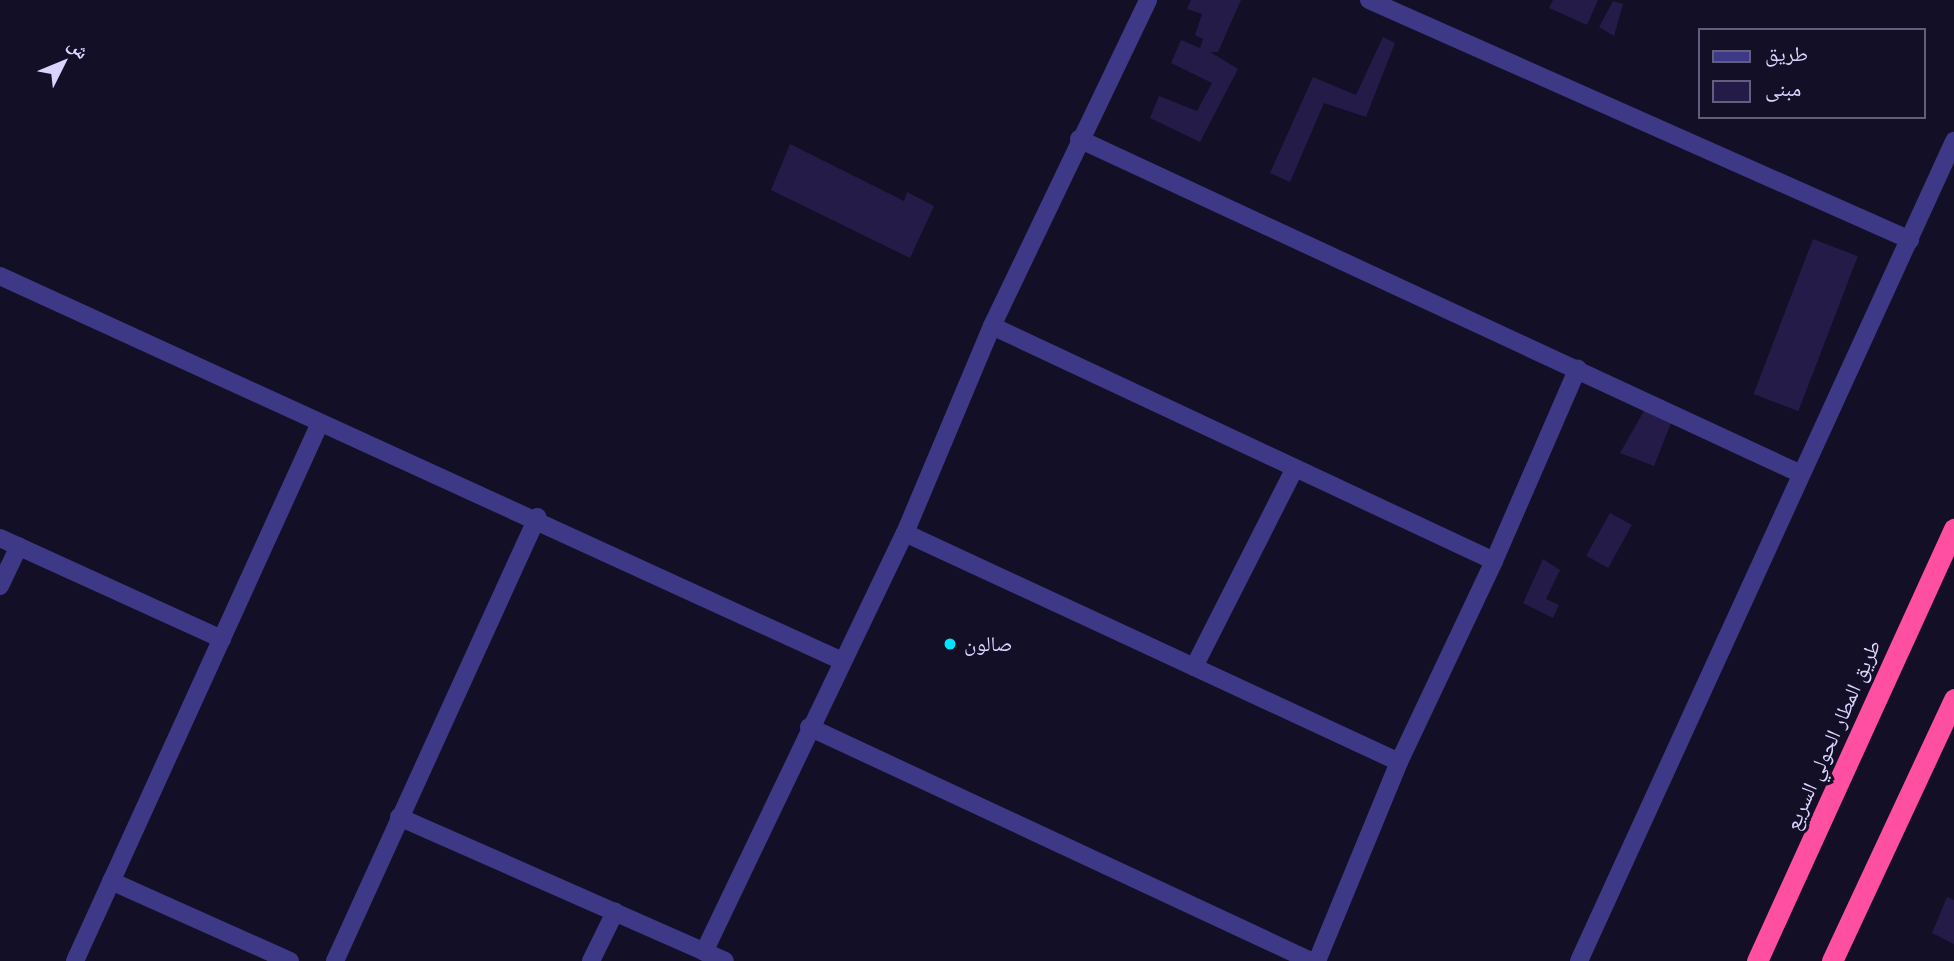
<!DOCTYPE html>
<html>
<head>
<meta charset="utf-8">
<style>
  body { margin:0 }
  #map { position:relative; width:1954px; height:961px; overflow:hidden; background:#130f27; font-family:Montserrat,"Noto Naskh Arabic",sans-serif }
  div>[style] { position:absolute }
  [style*='--x'] { left:calc(var(--x)*1px); top:calc(var(--y)*1px); width:calc(var(--w)*1px); rotate:calc(var(--a)*1deg) }
  .building>* { inset:0; background:#241b48; transform-origin:0 0 }
  .minor>* { height:18px; margin:-9px; padding:0 9px; transform-origin:9px; border-radius:9px; background:#3d3986 }
  .highway>* { height:21px; margin:-10.5px; padding:0 10.5px; transform-origin:10.5px; border-radius:10.5px; background:#ff4fa2 }
  .dots>* { width:19px; height:19px; translate:-50% -50%; box-sizing:border-box; border:4px solid #130f27; border-radius:50% }
  span { translate:-50% -50%; white-space:nowrap; text-align:center; line-height:1.15; -webkit-text-stroke:6px #130f27; paint-order:stroke }
  .poi-label { font-size:21px; color:#dad4ff }
  .left { translate:0 -50%; text-align:left }
  .street-label { font-size:21px; color:#dad4ff }
  .legend { position:absolute; left:1698px; top:28px; width:228px; height:91px; box-sizing:border-box; background:#130f27; border:2px solid #635e7d; margin:0; padding:9px 12px; list-style:none; font-size:21px; color:#dad4ff }
  .legend li { display:flex; align-items:center; gap:14px; height:35px }
  .legend b { width:35px; border:2px solid #635e7d }
  .north { position:absolute; left:28px; top:28px; width:70px; height:70px; -webkit-text-stroke:5px #130f27; paint-order:stroke; rotate:47deg; font-size:19px; font-weight:700; line-height:28px; text-align:center; color:#dad4ff }
  .north::after { content:''; display:block; margin:auto; width:24px; height:32px; background:#dad4ff; clip-path:polygon(50% 0,100% 100%,50% 72%,0 100%) }
</style>
</head>
<body>
<div id="map">
  <div class="building">
    <i style="clip-path:polygon(1191px 0,1241px 0,1218px 52px,1210px 52px,1238px 69px,1200px 142px,1150px 118px,1159px 96px,1197px 111px,1212px 83px,1171px 63px,1181px 40px,1200px 48px,1203px 39px,1195px 35px,1202px 14px,1187px 9px)"></i>
    <i style="clip-path:polygon(1553px 0,1598px 0,1587px 25px,1549px 8px)"></i>
    <i style="clip-path:polygon(1613px 1px,1623px 4px,1614px 36px,1599px 27px)"></i>
    <i style="clip-path:polygon(1383px 37px,1395px 43px,1366px 117px,1324px 103px,1290px 182px,1270px 173px,1313px 77px,1356px 95px)"></i>
    <i style="clip-path:polygon(790px 144px,904px 201px,907px 192px,934px 206px,910px 258px,771px 190px)"></i>
    <i style="left:1813px;top:239px;width:48px;height:166px;rotate:21deg"></i>
    <i style="clip-path:polygon(1645px 409px,1671px 423px,1654px 466px,1620px 453px)"></i>
    <i style="left:1610px;top:513px;width:25px;height:49px;rotate:29deg"></i>
    <i style="clip-path:polygon(1543px 559px,1560px 570px,1546px 599px,1559px 605px,1553px 618px,1523px 603px)"></i>
    <i style="clip-path:polygon(1947px 897px,1954px 900px,1954px 944px,1932px 933px)"></i>
  </div>
  <div class="minor">
    <i style="--x:1369;--y:0;--w:592;--a:23.92"></i>
    <i style="--x:1079;--y:139;--w:796;--a:24.89"></i>
    <i style="--x:0;--y:276;--w:926;--a:24.57"></i>
    <i style="--x:992;--y:326;--w:554;--a:25.09"></i>
    <i style="--x:905;--y:533;--w:544;--a:24.87"></i>
    <i style="--x:0;--y:538;--w:244;--a:24.5"></i>
    <i style="--x:0;--y:586;--w:44;--a:-64.6"></i>
    <i style="--x:1194;--y:667;--w:223;--a:-63.1"></i>
    <i style="--x:809;--y:727;--w:554;--a:24.99"></i>
    <i style="--x:399;--y:817;--w:356;--a:23.8"></i>
    <i style="--x:111;--y:881;--w:196;--a:24.1"></i>
    <i style="--x:704;--y:952;--w:465;--a:-64.4"></i>
    <i style="--x:905;--y:533;--w:225;--a:-67.2"></i>
    <i style="--x:992;--y:326;--w:361;--a:-64.4"></i>
    <i style="--x:75;--y:961;--w:589;--a:-65.52"></i>
    <i style="--x:335;--y:961;--w:488;--a:-65.5"></i>
    <i style="--x:591;--y:961;--w:55;--a:-63.9"></i>
    <i style="--x:1317;--y:961;--w:215;--a:-67.6"></i>
    <i style="--x:1399;--y:762;--w:222;--a:-64.7"></i>
    <i style="--x:1494;--y:561;--w:210;--a:-66.5"></i>
    <i style="--x:1579;--y:961;--w:902;--a:-65.42"></i>
  </div>
  <div class="highway">
    <i style="--x:1757;--y:961;--w:475;--a:-65.5"></i>
    <i style="--x:1832;--y:961;--w:289;--a:-65"></i>
  </div>
  <div class="dots">
    <i style="left:950px;top:644px;background:#00e3ff"></i>
  </div>
  <div class="poi-label">
    <span class="left" style="left:964px;top:644px">صالون</span>
  </div>
  <div class="street-label">
    <span style="left:1833px;top:735px;rotate:-66deg">طريق المطار الحولي السريع</span>
  </div>
  <ul class="legend">
  <li><b style="height:9px;background:#3d3986"></b>طريق</li>
  <li><b style="height:19px;background:#241b48"></b>مبنى</li>
  </ul>
  <div class="north">ش</div>
</div>
</body>
</html>
